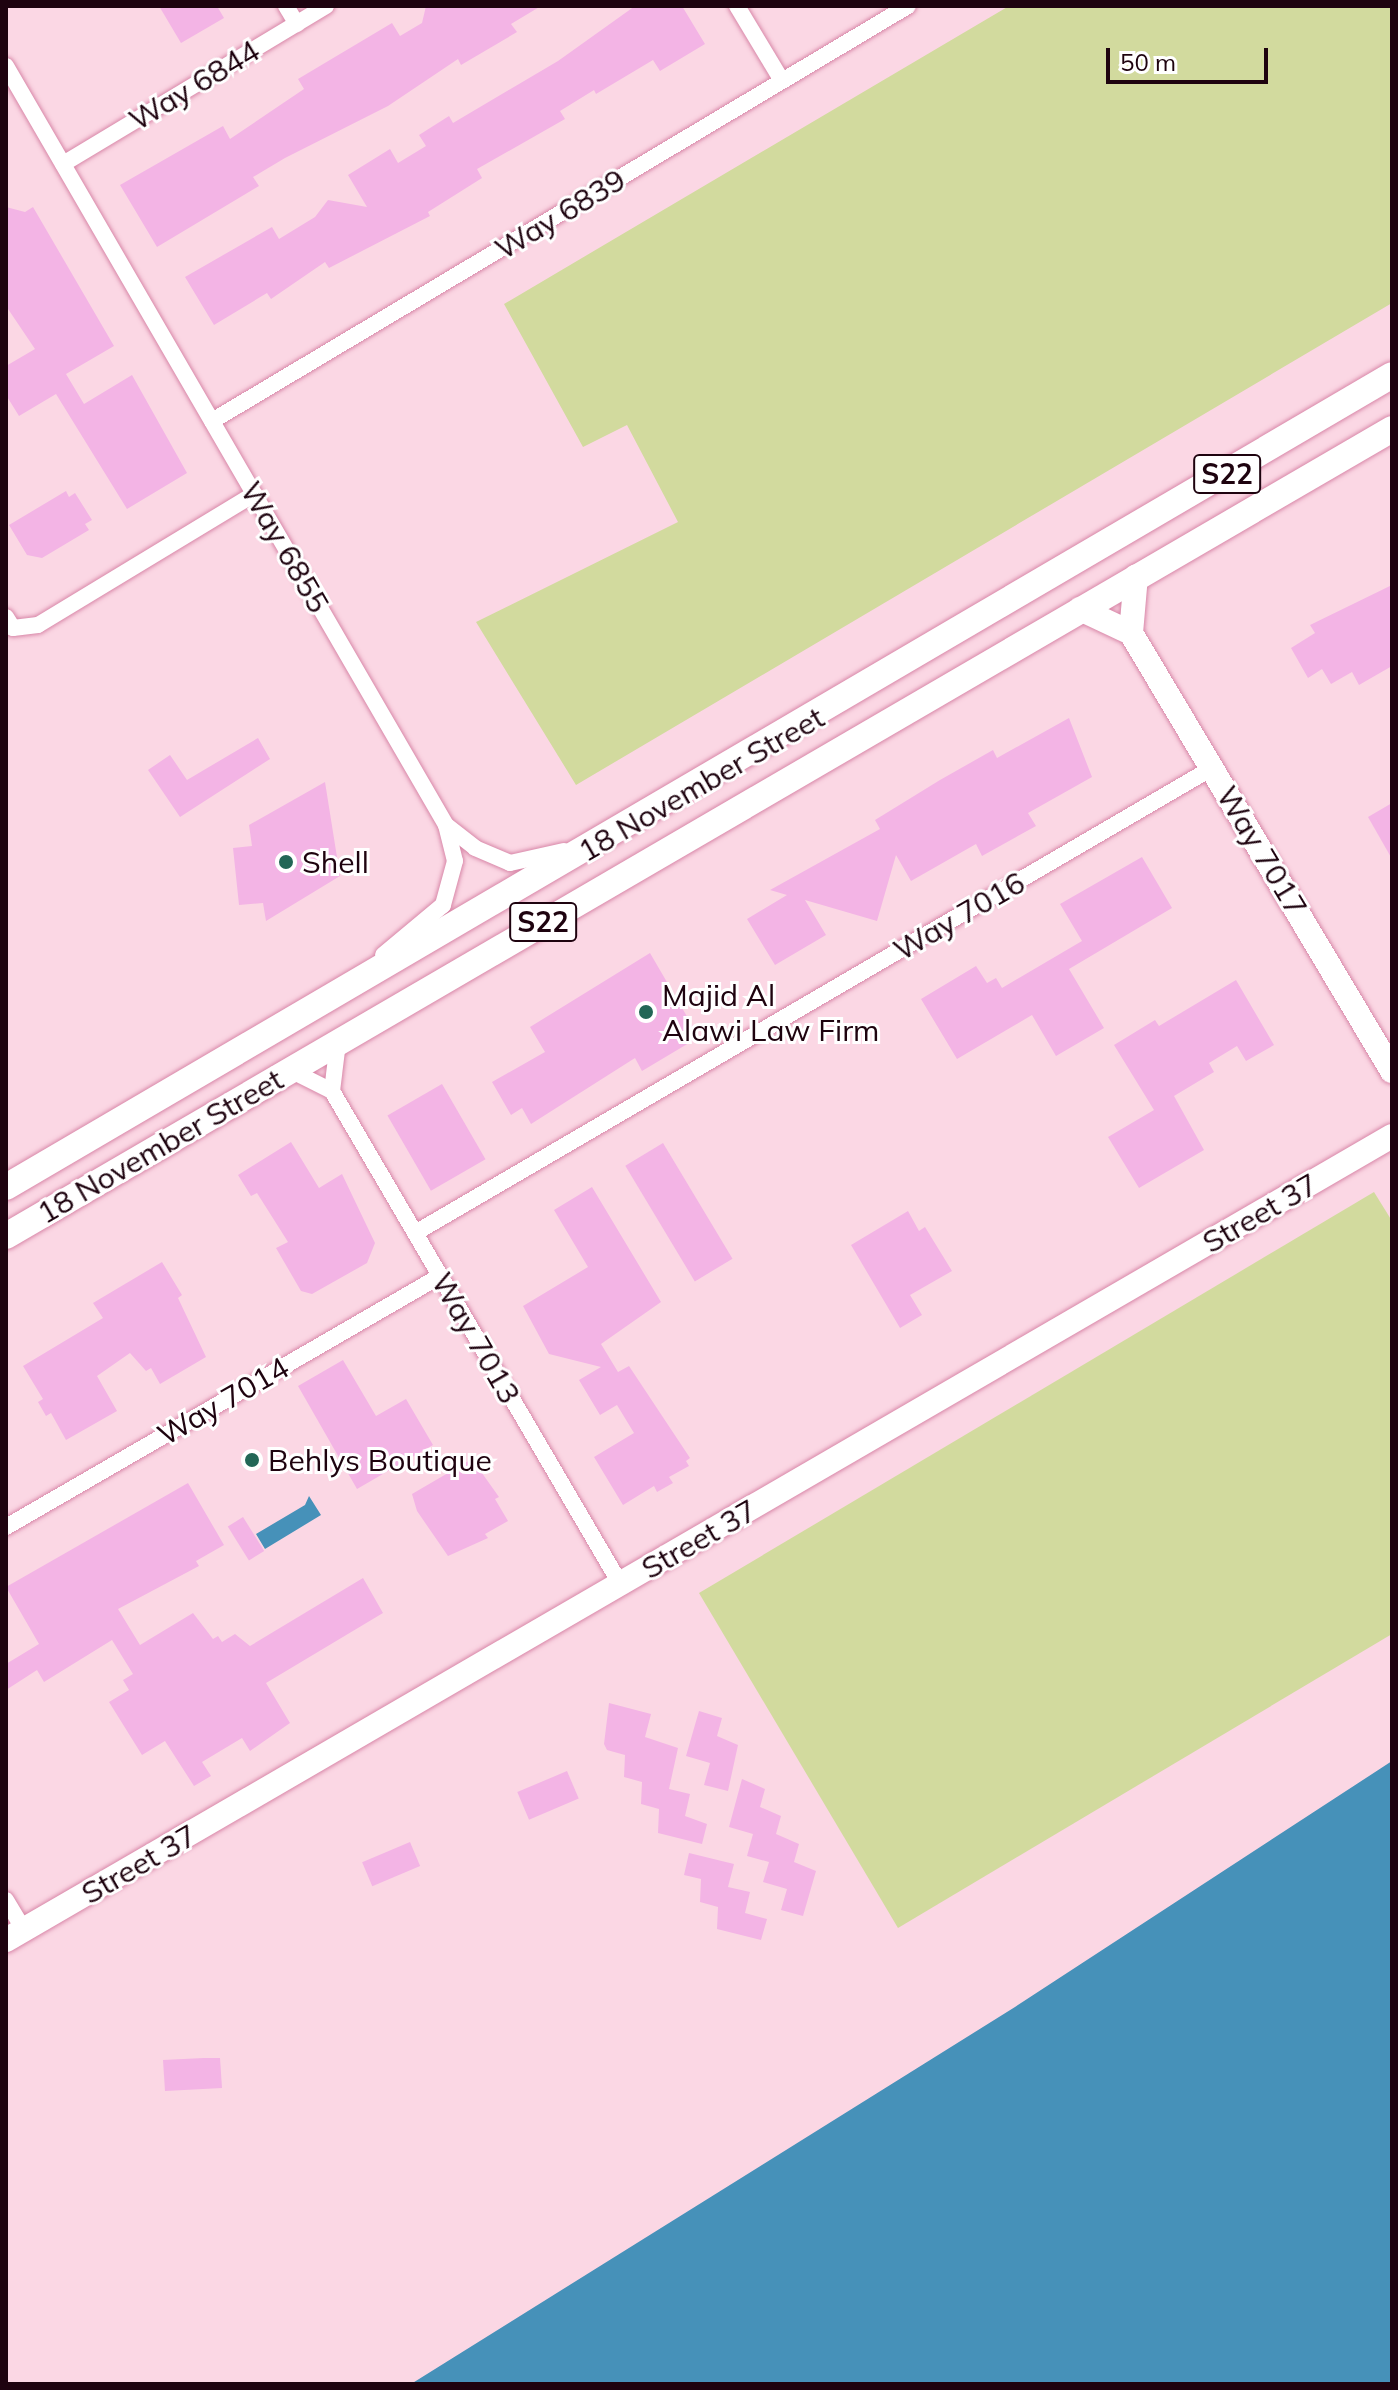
<!DOCTYPE html>
<html>
<head>
<meta charset="utf-8">
<style>
  body { margin:0 }
  #map { position:relative; width:1398px; height:2390px; overflow:hidden; background:#fbd7e4; font-family:Mulish,sans-serif }
  div>[style] { position:absolute }
  [style*='--x'] { left:calc(var(--x)*1px); top:calc(var(--y)*1px); width:calc(var(--w)*1px); rotate:calc(var(--a)*1deg) }
  .green>* { inset:0; background:#d2da9e }
  .water>* { inset:0; background:#4691b9 }
  .building>* { inset:0; background:#f3b4e5; transform-origin:0 0 }
  .roads { filter:drop-shadow(0 0 2px #d887a8) drop-shadow(0 0 2px #d887a8) }
  .street>* { height:16px; margin:-8px; padding:0 8px; transform-origin:8px; border-radius:8px; background:#fff }
  .secondary>* { height:24px; margin:-12px; padding:0 12px; transform-origin:12px; border-radius:12px; background:#fff }
  .primary>* { height:26px; margin:-13px; padding:0 13px; transform-origin:13px; border-radius:13px; background:#fff }
  .dots>* { width:22px; height:22px; translate:-50% -50%; box-sizing:border-box; border:4px solid #fff; border-radius:50% }
  span { translate:-50% -50%; white-space:nowrap; text-align:center; line-height:1.15; -webkit-text-stroke:6px #fff; paint-order:stroke }
  .shield-label span { padding:2px 6px; background:#fff; border:2px solid; border-radius:6px; -webkit-text-stroke-width:0 }
  .shield-label { font-size:28px; color:#1e030f; font-weight:700 }
  .street-label { font-size:30px; color:#1e030f }
  .poi-label { font-size:30px; color:#1e030f }
  .left { translate:0 -50%; text-align:left }
  .frame { position:absolute; inset:0; border:8px solid #1e030f; pointer-events:none }
  .scale { position:absolute; left:1106px; top:48px; width:162px; height:36px; box-sizing:border-box; border:4px solid #1e030f; border-top:0; padding-left:10px; font-size:24px; line-height:28px; white-space:nowrap; color:#1e030f; -webkit-text-stroke:6px #fff; paint-order:stroke }
</style>
</head>
<body>
<div id="map">
  <div class="green">
    <i style="clip-path:polygon(1009px 6px,1392px 6px,1392px 303px,576px 785px,476px 622px,678px 522px,627px 425px,583px 447px,504px 304px)"></i>
    <i style="clip-path:polygon(1374px 1192px,1392px 1221px,1392px 1634px,898px 1928px,699px 1593px)"></i>
  </div>
  <div class="water">
    <i style="clip-path:polygon(309px 1496px,321px 1515px,265px 1549px,256px 1534px,305px 1505px)"></i>
    <i style="clip-path:polygon(1392px 1761px,1392px 2384px,411px 2384px,1015px 2007px)"></i>
  </div>
  <div class="building">
    <i style="clip-path:polygon(159px 6px,217px 6px,224px 18px,181px 43px)"></i>
    <i style="clip-path:polygon(426px 6px,541px 6px,511px 24px,517px 32px,461px 65px,458px 59px,388px 106px,285px 158px,253px 177px,259px 186px,157px 247px,120px 185px,223px 126px,230px 139px,304px 89px,298px 79px,392px 23px,400px 36px,422px 23px)"></i>
    <i style="clip-path:polygon(635px 6px,682px 6px,705px 44px,660px 71px,653px 60px,596px 94px,594px 90px,560px 111px,565px 119px,477px 169px,482px 178px,428px 212px,430px 216px,329px 268px,325px 262px,271px 299px,267px 293px,214px 325px,185px 277px,272px 227px,279px 239px,315px 217px,328px 200px,367px 207px,348px 175px,390px 149px,398px 163px,426px 146px,419px 135px,449px 116px,453px 123px,558px 61px)"></i>
    <i style="clip-path:polygon(6px 207px,25px 212px,33px 207px,114px 346px,66px 374px,84px 404px,132px 375px,187px 473px,127px 509px,56px 394px,19px 416px,6px 395px,6px 366px,35px 349px,6px 306px)"></i>
    <i style="clip-path:polygon(66px 491px,69px 497px,75px 493px,92px 520px,85px 524px,89px 530px,42px 558px,27px 555px,9px 525px)"></i>
    <i style="clip-path:polygon(1392px 585px,1392px 666px,1359px 685px,1352px 672px,1331px 684px,1322px 669px,1308px 678px,1291px 648px,1315px 633px,1310px 625px)"></i>
    <i style="clip-path:polygon(1069px 718px,1092px 777px,1028px 813px,1036px 826px,982px 856px,976px 844px,911px 881px,896px 855px,877px 921px,805px 900px,826px 935px,775px 965px,747px 919px,787px 895px,770px 890px,880px 829px,875px 820px,940px 780px,993px 750px,997px 758px)"></i>
    <i style="clip-path:polygon(258px 738px,270px 759px,180px 817px,148px 770px,170px 755px,187px 780px)"></i>
    <i style="clip-path:polygon(325px 782px,340px 876px,266px 921px,263px 903px,239px 905px,233px 848px,252px 846px,249px 825px)"></i>
    <i style="clip-path:polygon(1392px 803px,1392px 859px,1368px 817px)"></i>
    <i style="clip-path:polygon(1142px 857px,1172px 908px,1069px 969px,1104px 1028px,1056px 1056px,1032px 1015px,957px 1059px,921px 999px,976px 966px,987px 983px,996px 978px,1002px 988px,1082px 941px,1060px 904px)"></i>
    <i style="clip-path:polygon(650px 953px,699px 1037px,642px 1071px,635px 1058px,531px 1124px,522px 1108px,511px 1115px,492px 1082px,545px 1052px,530px 1027px)"></i>
    <i style="clip-path:polygon(1236px 980px,1274px 1045px,1246px 1061px,1237px 1046px,1209px 1063px,1214px 1072px,1174px 1096px,1204px 1150px,1139px 1188px,1108px 1137px,1154px 1110px,1114px 1045px,1155px 1020px,1159px 1026px)"></i>
    <i style="left:442px;top:1084px;width:87px;height:63px;rotate:60deg"></i>
    <i style="clip-path:polygon(291px 1142px,319px 1188px,342px 1174px,375px 1243px,367px 1263px,312px 1294px,301px 1291px,276px 1248px,288px 1242px,257px 1193px,251px 1196px,238px 1175px)"></i>
    <i style="left:663px;top:1143px;width:135px;height:44px;rotate:59deg"></i>
    <i style="clip-path:polygon(592px 1187px,661px 1302px,601px 1344px,618px 1372px,629px 1366px,690px 1458px,686px 1461px,689px 1466px,669px 1477px,673px 1483px,657px 1492px,654px 1486px,623px 1505px,594px 1457px,634px 1433px,617px 1405px,600px 1415px,579px 1380px,601px 1367px,549px 1354px,523px 1306px,588px 1267px,554px 1210px)"></i>
    <i style="clip-path:polygon(908px 1211px,919px 1231px,925px 1227px,952px 1271px,910px 1295px,922px 1315px,900px 1328px,851px 1245px)"></i>
    <i style="clip-path:polygon(162px 1262px,182px 1295px,178px 1298px,206px 1357px,160px 1384px,151px 1368px,146px 1371px,130px 1353px,97px 1376px,117px 1411px,66px 1440px,51px 1413px,46px 1416px,38px 1402px,43px 1399px,23px 1366px,103px 1318px,93px 1303px)"></i>
    <i style="clip-path:polygon(343px 1360px,376px 1416px,406px 1399px,433px 1445px,357px 1489px,298px 1386px)"></i>
    <i style="clip-path:polygon(472px 1459px,499px 1497px,495px 1499px,508px 1521px,485px 1534px,488px 1538px,448px 1556px,417px 1511px,412px 1494px)"></i>
    <i style="clip-path:polygon(188px 1483px,224px 1545px,196px 1561px,199px 1566px,118px 1609px,140px 1645px,193px 1613px,213px 1639px,218px 1636px,222px 1642px,235px 1634px,250px 1646px,363px 1578px,383px 1613px,266px 1683px,290px 1723px,250px 1751px,242px 1738px,202px 1762px,211px 1776px,194px 1786px,165px 1741px,142px 1755px,109px 1702px,129px 1690px,123px 1680px,133px 1674px,112px 1640px,44px 1682px,37px 1670px,6px 1690px,6px 1664px,39px 1644px,6px 1587px)"></i>
    <i style="left:243px;top:1517px;width:40px;height:18px;rotate:58deg"></i>
    <i style="clip-path:polygon(609px 1703px,651px 1714px,645px 1737px,678px 1748px,669px 1789px,690px 1794px,685px 1816px,707px 1824px,702px 1844px,658px 1833px,659px 1809px,641px 1804px,642px 1782px,624px 1777px,625px 1755px,607px 1750px,604px 1744px)"></i>
    <i style="clip-path:polygon(699px 1711px,722px 1718px,717px 1736px,738px 1745px,728px 1791px,704px 1785px,710px 1763px,686px 1756px)"></i>
    <i style="left:567px;top:1771px;width:30px;height:54px;rotate:67deg"></i>
    <i style="clip-path:polygon(742px 1779px,765px 1789px,760px 1807px,781px 1816px,776px 1834px,799px 1844px,794px 1862px,816px 1871px,803px 1916px,781px 1910px,787px 1889px,763px 1882px,769px 1862px,747px 1856px,753px 1834px,729px 1827px)"></i>
    <i style="left:410px;top:1842px;width:26px;height:52px;rotate:67deg"></i>
    <i style="clip-path:polygon(689px 1853px,734px 1864px,728px 1887px,750px 1892px,745px 1913px,767px 1919px,761px 1940px,717px 1929px,718px 1907px,700px 1902px,701px 1879px,684px 1875px)"></i>
    <i style="clip-path:polygon(204px 2058px,220px 2058px,222px 2088px,165px 2091px,163px 2060px)"></i>
  </div>
  <div class="roads">
    <div class="street">
      <i style="--x:286;--y:6;--w:21;--a:59"></i>
      <i style="--x:737;--y:6;--w:87;--a:59"></i>
      <i style="--x:6;--y:66;--w:877;--a:59.9"></i>
      <i style="--x:446;--y:825;--w:37;--a:76"></i>
      <i style="--x:455;--y:861;--w:46;--a:105.3"></i>
      <i style="--x:443;--y:905;--w:78;--a:140.2"></i>
      <i style="--x:63;--y:164;--w:307;--a:-31"></i>
      <i style="--x:212;--y:421;--w:810;--a:-30.81"></i>
      <i style="--x:6;--y:617;--w:13;--a:58"></i>
      <i style="--x:13;--y:628;--w:25;--a:-7"></i>
      <i style="--x:38;--y:625;--w:253;--a:-31.2"></i>
      <i style="--x:446;--y:825;--w:37;--a:38"></i>
      <i style="--x:475;--y:848;--w:38;--a:23"></i>
      <i style="--x:510;--y:863;--w:55;--a:-12.5"></i>
      <i style="--x:290;--y:1070;--w:47;--a:26.6"></i>
      <i style="--x:332;--y:1091;--w:572;--a:59.67"></i>
      <i style="--x:332;--y:1091;--w:49;--a:-83"></i>
      <i style="--x:415;--y:1233;--w:923;--a:-30.26"></i>
      <i style="--x:6;--y:1527;--w:501;--a:-30.04"></i>
      <i style="--x:6;--y:1900;--w:35;--a:59"></i>
    </div>
    <div class="secondary">
      <i style="--x:1080;--y:609;--w:56;--a:25.2"></i>
      <i style="--x:1131;--y:633;--w:510;--a:59.21"></i>
      <i style="--x:1131;--y:633;--w:57;--a:-85"></i>
      <i style="--x:6;--y:1940;--w:1602;--a:-30.12"></i>
    </div>
    <div class="primary">
      <i style="--x:6;--y:1187;--w:1606;--a:-30.36"></i>
      <i style="--x:6;--y:1236;--w:1604;--a:-30.21"></i>
    </div>
  </div>
  <div class="dots">
    <i style="left:286px;top:862px;background:#236656"></i>
    <i style="left:646px;top:1012px;background:#236656"></i>
    <i style="left:252px;top:1460px;background:#236656"></i>
  </div>
  <div class="shield-label">
    <span style="left:1227px;top:474px">S22</span>
    <span style="left:543px;top:922px">S22</span>
  </div>
  <div class="street-label">
    <span style="left:194px;top:85px;rotate:-31deg">Way 6844</span>
    <span style="left:560px;top:214px;rotate:-31deg">Way 6839</span>
    <span style="left:285px;top:547px;rotate:60deg">Way 6855</span>
    <span style="left:701px;top:784px;rotate:-30deg">18 November Street</span>
    <span style="left:1262px;top:851px;rotate:59deg">Way 7017</span>
    <span style="left:959px;top:916px;rotate:-30deg">Way 7016</span>
    <span style="left:160px;top:1146px;rotate:-30deg">18 November Street</span>
    <span style="left:1260px;top:1213px;rotate:-30deg">Street 37</span>
    <span style="left:476px;top:1338px;rotate:60deg">Way 7013</span>
    <span style="left:223px;top:1401px;rotate:-30deg">Way 7014</span>
    <span style="left:699px;top:1539px;rotate:-30deg">Street 37</span>
    <span style="left:139px;top:1864px;rotate:-30deg">Street 37</span>
  </div>
  <div class="poi-label">
    <span class="left" style="left:302px;top:862px">Shell</span>
    <span class="left" style="left:662px;top:1012px">Majid Al<br>Alawi Law Firm</span>
    <span class="left" style="left:268px;top:1460px">Behlys Boutique</span>
  </div>
  <div class="frame"></div>
  <div class="scale">50 m</div>
</div>
</body>
</html>
